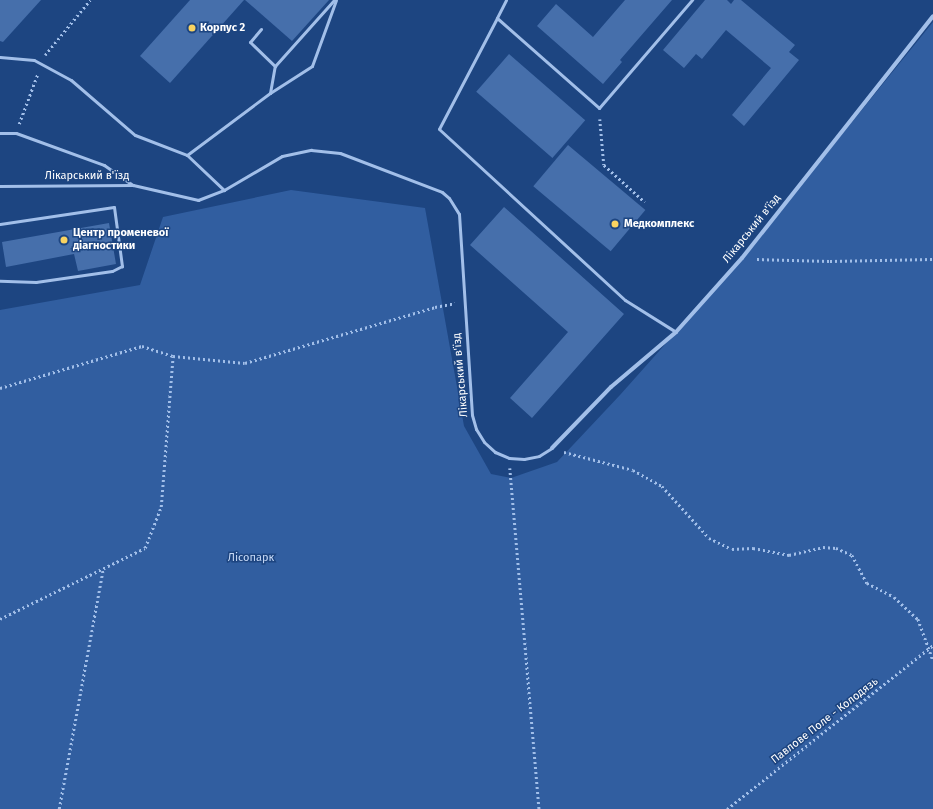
<!DOCTYPE html>
<html>
<head>
<meta charset="utf-8">
<style>
  body { margin:0 }
  #map { position:relative; width:933px; height:809px; overflow:hidden; background:#1d4581; font-family:"Fira Sans",sans-serif }
  div>[style] { position:absolute }
  [style*='--x'] { left:calc(var(--x)*1px); top:calc(var(--y)*1px); width:calc(var(--w)*1px); rotate:calc(var(--a)*1deg) }
  .green>* { inset:0; background:#315ea0 }
  .building>* { inset:0; background:#466fab; transform-origin:0 0 }
  .path>* { height:2.5px; margin-top:-1.25px; transform-origin:0; background:repeating-linear-gradient(90deg,#a2bfe9 0 2px,transparent 0 5px) }
  .service>* { height:3px; margin:-1.5px; padding:0 1.5px; transform-origin:1.5px; border-radius:1.5px; background:#a2bfe9 }
  .minor>* { height:4px; margin:-2px; padding:0 2px; transform-origin:2px; border-radius:2px; background:#a2bfe9 }
  .dots>* { width:11px; height:11px; translate:-50% -50%; box-sizing:border-box; border:2px solid #1d4581; border-radius:50% }
  span { translate:-50% -50%; white-space:nowrap; text-align:center; line-height:1.15; -webkit-text-stroke:3px #1d4581; paint-order:stroke }
  .poi-label { font-size:11px; color:#fff; font-weight:700 }
  .left { translate:0 -50%; text-align:left }
  .street-label { font-size:11px; color:#fff }
  .park-label { font-size:11px; color:#c7daf7 }
</style>
</head>
<body>
<div id="map">
  <div class="green">
    <i style="clip-path:polygon(933px 22px,933px 809px,0 809px,0 310px,140px 285px,163px 217px,291px 190px,425px 208px,464px 426px,491px 474px,511px 478px,557px 462px,620px 395px,742px 258px)"></i>
  </div>
  <div class="building">
    <i style="clip-path:polygon(0 0,41px 0,3px 42px,0 41px)"></i>
    <i style="clip-path:polygon(190px 0,244px 0,170px 83px,140px 56px)"></i>
    <i style="clip-path:polygon(245px 0,329px 0,292px 41px)"></i>
    <i style="clip-path:polygon(625px 0,672px 0,620px 60px,622px 62px,603px 84px,537px 26px,556px 4px,593px 37px)"></i>
    <i style="clip-path:polygon(705px 0,727px 0,731px 4px,734px 0,741px 0,795px 45px,789px 52px,799px 60px,744px 126px,732px 115px,771px 68px,726px 30px,702px 59px,696px 54px,684px 68px,663px 50px)"></i>
    <i style="left:509px;top:54px;width:101px;height:50px;rotate:41deg"></i>
    <i style="left:568px;top:145px;width:101px;height:54px;rotate:40deg"></i>
    <i style="clip-path:polygon(504px 207px,624px 314px,532px 418px,510px 398px,568px 332px,470px 245px)"></i>
    <i style="clip-path:polygon(109px 223px,116px 264px,78px 271px,74px 254px,6px 267px,2px 242px)"></i>
  </div>
  <div class="path">
    <i style="--x:45;--y:55;--w:71;--a:-50.7"></i>
    <i style="--x:600;--y:119;--w:46;--a:85"></i>
    <i style="--x:604;--y:165;--w:55;--a:42.1"></i>
    <i style="--x:19;--y:124;--w:54;--a:-69.6"></i>
    <i style="--x:757;--y:259;--w:73;--a:1.6"></i>
    <i style="--x:830;--y:261;--w:103;--a:-1.1"></i>
    <i style="--x:0;--y:388;--w:148;--a:-16.5"></i>
    <i style="--x:142;--y:346;--w:33;--a:18"></i>
    <i style="--x:173;--y:356;--w:72;--a:5.6"></i>
    <i style="--x:245;--y:363;--w:198;--a:-16.4"></i>
    <i style="--x:435;--y:307;--w:20;--a:-11"></i>
    <i style="--x:564;--y:452;--w:71;--a:14.6"></i>
    <i style="--x:633;--y:470;--w:33;--a:29"></i>
    <i style="--x:662;--y:486;--w:70;--a:47.9"></i>
    <i style="--x:709;--y:538;--w:25;--a:26"></i>
    <i style="--x:732;--y:549;--w:21;--a:-3"></i>
    <i style="--x:753;--y:548;--w:37;--a:11"></i>
    <i style="--x:789;--y:555;--w:35;--a:-13"></i>
    <i style="--x:823;--y:547;--w:13;--a:4"></i>
    <i style="--x:836;--y:548;--w:17;--a:24"></i>
    <i style="--x:852;--y:555;--w:32;--a:62"></i>
    <i style="--x:867;--y:583;--w:30;--a:27"></i>
    <i style="--x:894;--y:597;--w:33;--a:43"></i>
    <i style="--x:918;--y:619;--w:44;--a:69.9"></i>
    <i style="--x:510;--y:468;--w:342;--a:85.1"></i>
    <i style="--x:0;--y:619;--w:161;--a:-26.1"></i>
    <i style="--x:145;--y:548;--w:44;--a:-68.7"></i>
    <i style="--x:161;--y:507;--w:151;--a:-85.5"></i>
    <i style="--x:59;--y:809;--w:244;--a:-79.6"></i>
    <i style="--x:727;--y:809;--w:263;--a:-38.5"></i>
  </div>
  <div class="service">
    <i style="--x:506;--y:0;--w:20;--a:117"></i>
    <i style="--x:497;--y:18;--w:136;--a:41.4"></i>
    <i style="--x:599;--y:108;--w:143;--a:-49.3"></i>
    <i style="--x:497;--y:18;--w:125;--a:117.6"></i>
    <i style="--x:439;--y:129;--w:253;--a:42.6"></i>
    <i style="--x:625;--y:300;--w:60;--a:32.1"></i>
    <i style="--x:261;--y:29;--w:17;--a:130"></i>
    <i style="--x:250;--y:42;--w:35;--a:44"></i>
    <i style="--x:0;--y:57;--w:34;--a:5"></i>
    <i style="--x:34;--y:60;--w:42;--a:28.4"></i>
    <i style="--x:71;--y:80;--w:84;--a:40.7"></i>
    <i style="--x:135;--y:135;--w:56;--a:21"></i>
    <i style="--x:187;--y:155;--w:51;--a:43.4"></i>
    <i style="--x:270;--y:93;--w:50;--a:-32.7"></i>
    <i style="--x:312;--y:66;--w:70;--a:-70"></i>
    <i style="--x:0;--y:133;--w:16;--a:0"></i>
    <i style="--x:16;--y:133;--w:94;--a:20"></i>
    <i style="--x:104;--y:165;--w:35;--a:35"></i>
    <i style="--x:187;--y:155;--w:104;--a:-36.8"></i>
    <i style="--x:270;--y:93;--w:27;--a:-80"></i>
    <i style="--x:275;--y:66;--w:89;--a:-48.2"></i>
    <i style="--x:0;--y:186;--w:133;--a:-0.4"></i>
    <i style="--x:133;--y:185;--w:67;--a:13"></i>
    <i style="--x:198;--y:200;--w:28;--a:-21"></i>
    <i style="--x:224;--y:190;--w:67;--a:-30.4"></i>
    <i style="--x:282;--y:156;--w:30;--a:-12"></i>
    <i style="--x:311;--y:150;--w:29;--a:6"></i>
    <i style="--x:340;--y:153;--w:109;--a:20.9"></i>
    <i style="--x:442;--y:192;--w:9;--a:41"></i>
    <i style="--x:449;--y:198;--w:19;--a:58"></i>
    <i style="--x:459;--y:214;--w:201;--a:86.3"></i>
    <i style="--x:472;--y:415;--w:15;--a:74"></i>
    <i style="--x:476;--y:429;--w:15;--a:58"></i>
    <i style="--x:484;--y:442;--w:15;--a:42"></i>
    <i style="--x:495;--y:452;--w:15;--a:23"></i>
    <i style="--x:509;--y:458;--w:15;--a:4"></i>
    <i style="--x:524;--y:459;--w:15;--a:-11"></i>
    <i style="--x:539;--y:456;--w:15;--a:-32"></i>
    <i style="--x:0;--y:224;--w:115;--a:-8.5"></i>
    <i style="--x:114;--y:207;--w:60;--a:82.3"></i>
    <i style="--x:122;--y:266;--w:11;--a:153"></i>
    <i style="--x:112;--y:271;--w:77;--a:171.8"></i>
    <i style="--x:36;--y:282;--w:36;--a:-178"></i>
  </div>
  <div class="minor">
    <i style="--x:552;--y:448;--w:85;--a:-46"></i>
    <i style="--x:611;--y:387;--w:85;--a:-40.2"></i>
    <i style="--x:676;--y:332;--w:99;--a:-48.3"></i>
    <i style="--x:742;--y:258;--w:308;--a:-51.7"></i>
  </div>
  <div class="dots">
    <i style="left:192px;top:28px;background:#f9d361"></i>
    <i style="left:615px;top:224px;background:#f9d361"></i>
    <i style="left:64px;top:240px;background:#f9d361"></i>
  </div>
  <div class="poi-label">
    <span class="left" style="left:200px;top:28px">Корпус 2</span>
    <span class="left" style="left:624px;top:224px">Медкомплекс</span>
    <span class="left" style="left:73px;top:240px">Центр променевої<br>діагностики</span>
  </div>
  <div class="street-label">
    <span style="left:87px;top:176px">Лікарський в'їзд</span>
    <span style="left:752px;top:229px;rotate:-51deg">Лікарський в'їзд</span>
    <span style="left:461px;top:375px;rotate:-95deg">Лікарський в'їзд</span>
    <span style="left:825px;top:721px;rotate:-38deg">Павлове Поле - Колодязь</span>
  </div>
  <div class="park-label">
    <span style="left:251px;top:558px">Лісопарк</span>
  </div>
</div>
</body>
</html>
